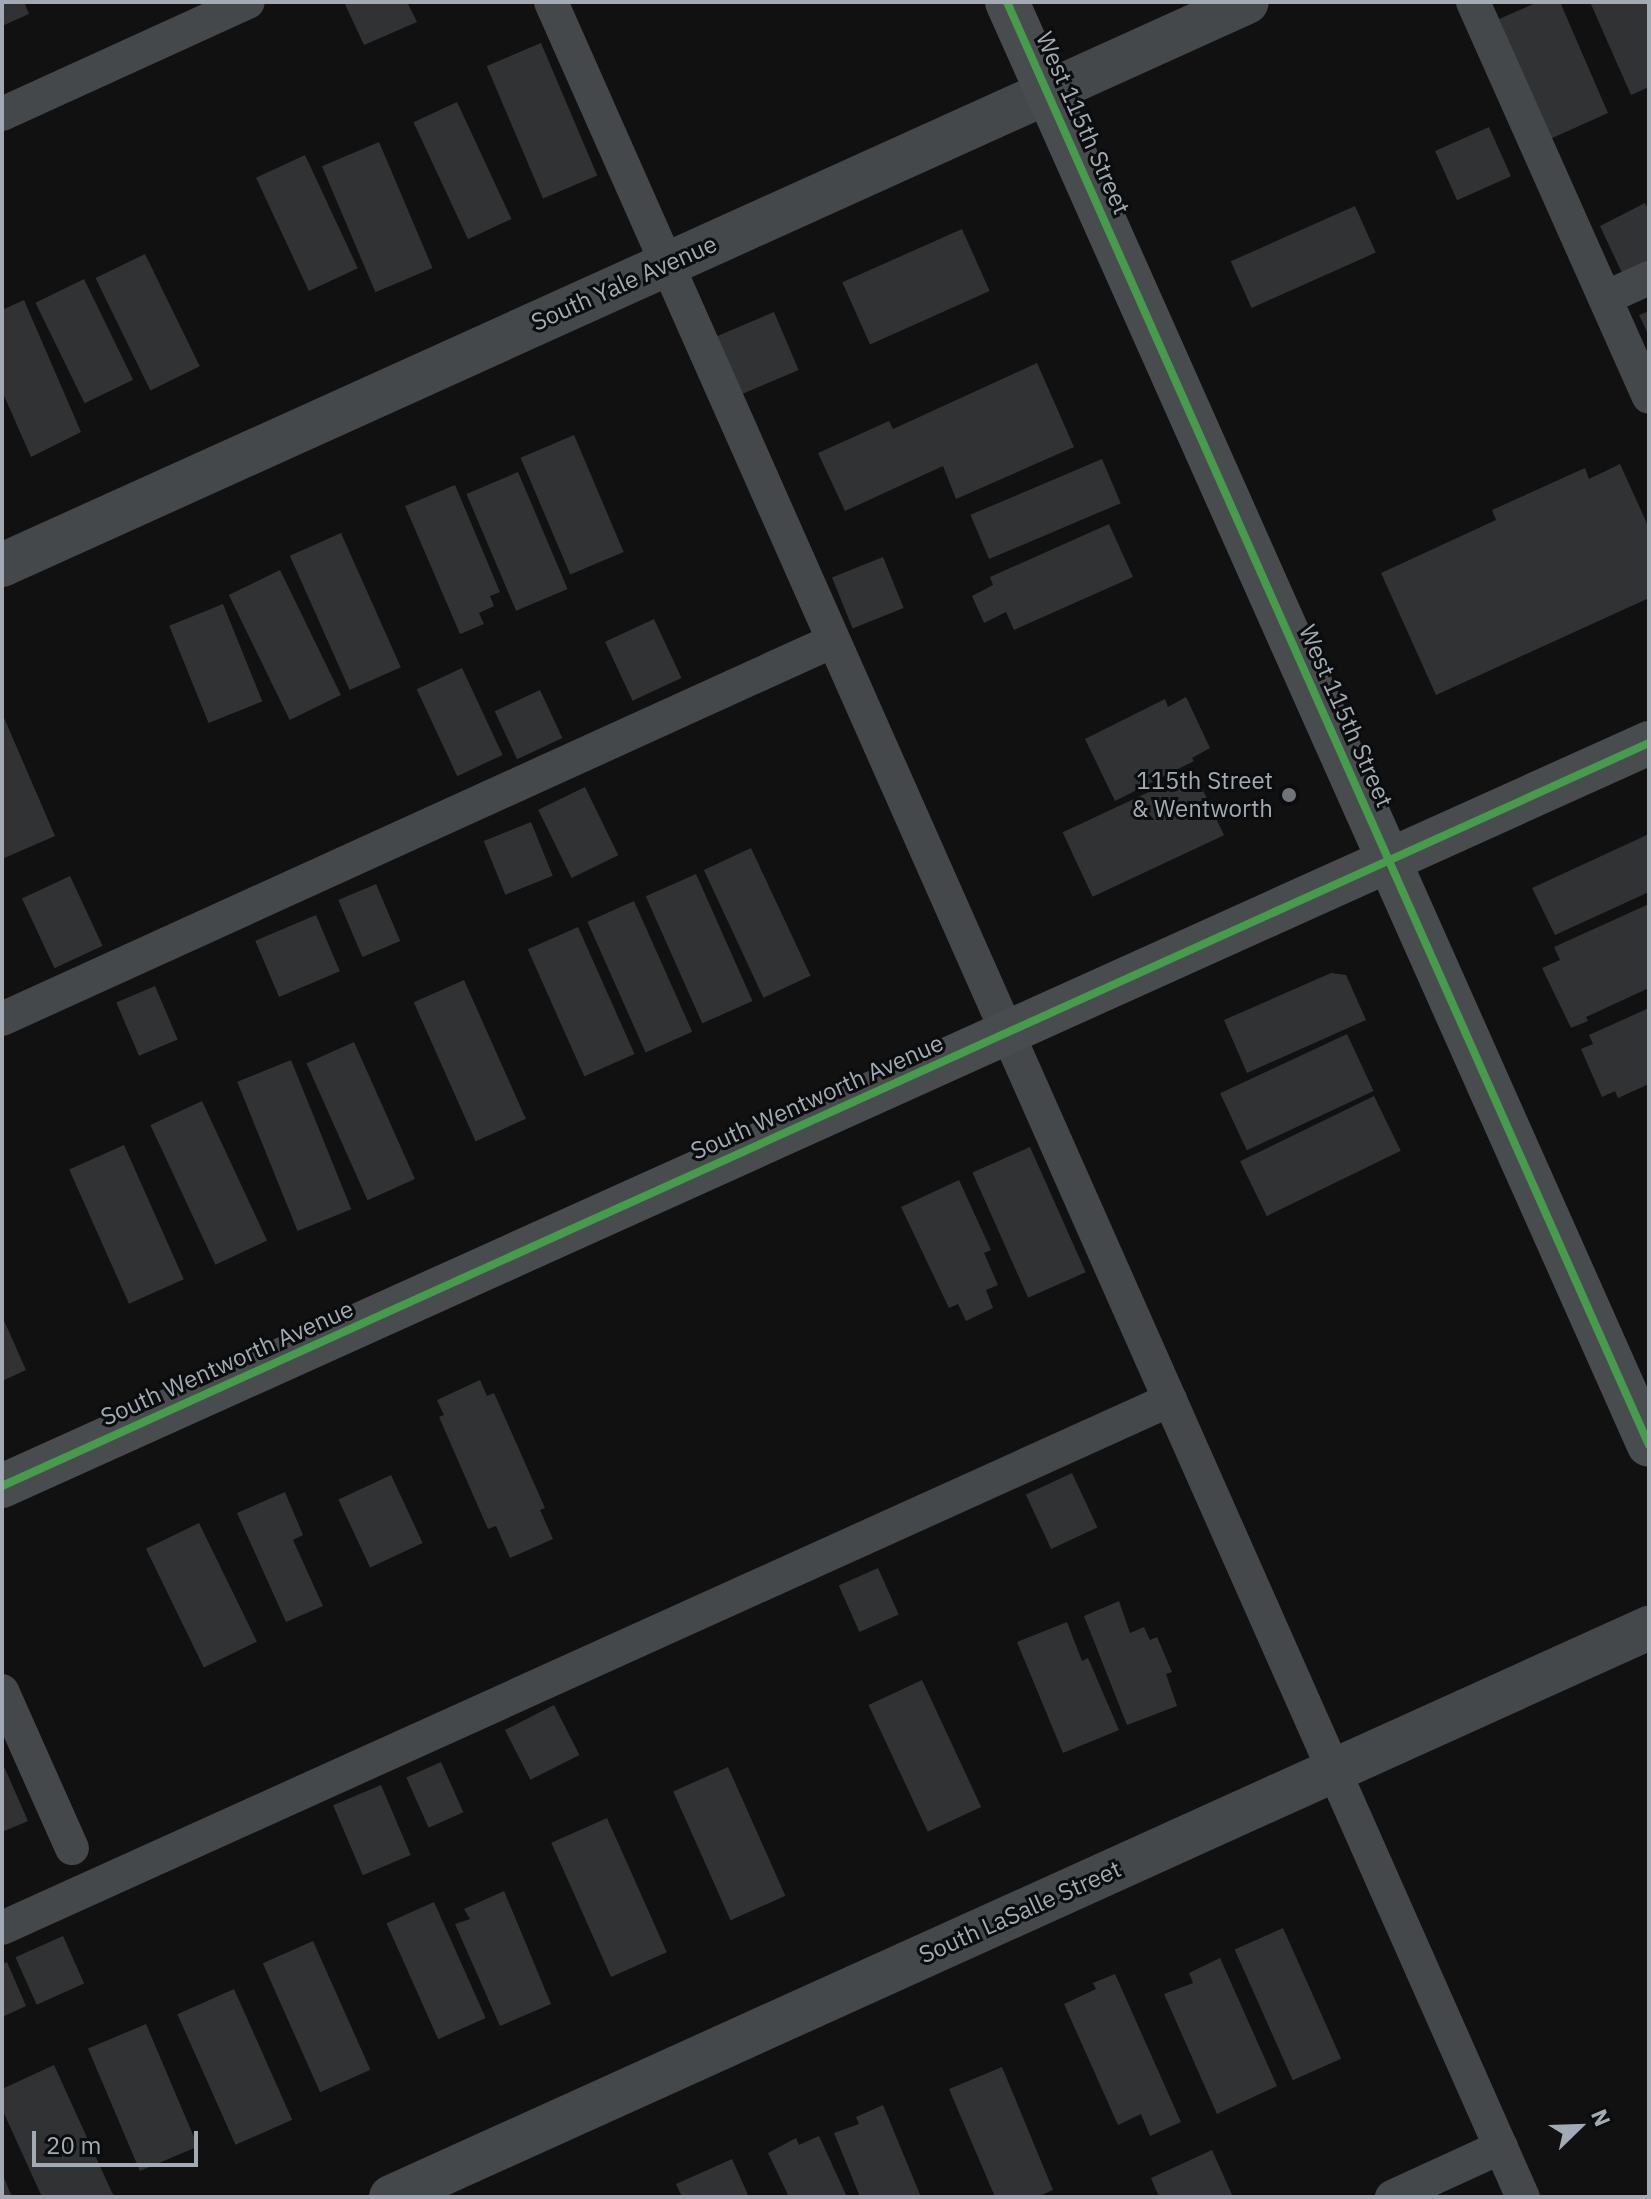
<!DOCTYPE html>
<html>
<head>
<meta charset="utf-8">
<style>
  body { margin:0 }
  #map { position:relative; width:1651px; height:2199px; overflow:hidden; background:#111; font-family:"IBM Plex Sans",sans-serif }
  div>[style] { position:absolute }
  [style*='--x'] { left:calc(var(--x)*1px); top:calc(var(--y)*1px); width:calc(var(--w)*1px); rotate:calc(var(--a)*1deg) }
  .building>* { inset:0; background:#313233; transform-origin:0 0 }
  .lane>* { height:34px; margin:-17px; padding:0 17px; transform-origin:17px; border-radius:17px; background:#45484a }
  .street>* { height:44px; margin:-22px; padding:0 22px; transform-origin:22px; border-radius:22px; background:#45484a }
  .secondary>* { height:44px; margin:-22px; padding:0 22px; transform-origin:22px; border-radius:22px; background:#494c4e }
  .cycleway>* { height:8px; margin:-4px; padding:0 4px; transform-origin:4px; border-radius:4px; background:#469c4c }
  .dots>* { width:22px; height:22px; translate:-50% -50%; box-sizing:border-box; border:4px solid #0b0c0d; border-radius:50% }
  span { translate:-50% -50%; white-space:nowrap; text-align:center; line-height:1.15; -webkit-text-stroke:6px #0b0c0d; paint-order:stroke }
  .street-label { font-size:24px; color:#a2aab3 }
  .poi-label { font-size:24px; color:#a2aab3 }
  .right { translate:-100% -50%; text-align:right }
  .frame { position:absolute; inset:0; border:4px solid #a2aab3; pointer-events:none }
  .north { position:absolute; left:1539px; top:2087px; width:80px; height:80px; -webkit-text-stroke:6px #0b0c0d; paint-order:stroke; rotate:67deg; font-size:22px; font-weight:700; line-height:32px; text-align:center; color:#a2aab3 }
  .north::after { content:''; display:block; margin:auto; width:28px; height:36px; background:#a2aab3; clip-path:polygon(50% 0,100% 100%,50% 72%,0 100%) }
  .scale { position:absolute; left:32px; top:2131px; width:166px; height:36px; box-sizing:border-box; border:4px solid #a2aab3; border-top:0; padding-left:10px; font-size:24px; line-height:28px; white-space:nowrap; color:#a2aab3; -webkit-text-stroke:6px #0b0c0d; paint-order:stroke }
</style>
</head>
<body>
<div id="map">
  <div class="building">
    <i style="clip-path:polygon(2px 2px,24px 2px,29px 14px,2px 26px)"></i>
    <i style="clip-path:polygon(344px 2px,407px 2px,417px 22px,364px 45px)"></i>
    <i style="clip-path:polygon(1538px 2px,1560px 2px,1608px 113px,1550px 139px,1499px 19px)"></i>
    <i style="clip-path:polygon(1590px 2px,1649px 2px,1649px 87px,1631px 95px)"></i>
    <i style="left:541px;top:43px;width:144px;height:59px;rotate:67deg"></i>
    <i style="left:457px;top:102px;width:129px;height:48px;rotate:65deg"></i>
    <i style="left:1489px;top:127px;width:54px;height:59px;rotate:66deg"></i>
    <i style="left:379px;top:142px;width:137px;height:62px;rotate:67deg"></i>
    <i style="left:305px;top:155px;width:125px;height:54px;rotate:65deg"></i>
    <i style="clip-path:polygon(1645px 203px,1649px 211px,1649px 261px,1622px 273px,1600px 226px)"></i>
    <i style="left:1355px;top:206px;width:51px;height:136px;rotate:66deg"></i>
    <i style="left:962px;top:229px;width:68px;height:131px;rotate:66deg"></i>
    <i style="left:145px;top:254px;width:125px;height:55px;rotate:64deg"></i>
    <i style="left:84px;top:279px;width:112px;height:54px;rotate:64deg"></i>
    <i style="clip-path:polygon(24px 300px,81px 432px,31px 457px,2px 391px,2px 310px)"></i>
    <i style="clip-path:polygon(1649px 311px,1649px 336px,1639px 315px)"></i>
    <i style="left:774px;top:312px;width:63px;height:62px;rotate:67deg"></i>
    <i style="clip-path:polygon(1037px 363px,1074px 447px,956px 499px,943px 466px,845px 511px,818px 453px,889px 421px,893px 429px)"></i>
    <i style="left:574px;top:435px;width:127px;height:58px;rotate:67deg"></i>
    <i style="left:1102px;top:459px;width:48px;height:143px;rotate:67deg"></i>
    <i style="clip-path:polygon(1620px 464px,1649px 528px,1649px 598px,1436px 695px,1381px 573px,1496px 520px,1492px 510px,1585px 468px,1589px 479px)"></i>
    <i style="left:518px;top:472px;width:127px;height:56px;rotate:67deg"></i>
    <i style="clip-path:polygon(455px 485px,500px 592px,490px 596px,494px 606px,479px 613px,484px 624px,460px 634px,405px 506px)"></i>
    <i style="clip-path:polygon(1109px 524px,1133px 577px,1014px 630px,1006px 612px,984px 623px,972px 596px,993px 585px,990px 577px)"></i>
    <i style="left:341px;top:533px;width:147px;height:56px;rotate:66deg"></i>
    <i style="left:883px;top:557px;width:55px;height:55px;rotate:68deg"></i>
    <i style="left:280px;top:570px;width:139px;height:57px;rotate:64deg"></i>
    <i style="left:223px;top:604px;width:105px;height:58px;rotate:68deg"></i>
    <i style="left:654px;top:619px;width:65px;height:54px;rotate:65deg"></i>
    <i style="left:462px;top:668px;width:96px;height:50px;rotate:65deg"></i>
    <i style="left:540px;top:690px;width:53px;height:50px;rotate:65deg"></i>
    <i style="clip-path:polygon(1186px 697px,1210px 748px,1192px 758px,1194px 761px,1115px 801px,1085px 739px,1165px 699px,1168px 707px)"></i>
    <i style="clip-path:polygon(2px 713px,55px 836px,2px 859px)"></i>
    <i style="left:1194px;top:771px;width:71px;height:145px;rotate:65deg"></i>
    <i style="left:585px;top:787px;width:76px;height:52px;rotate:64deg"></i>
    <i style="left:531px;top:822px;width:58px;height:51px;rotate:68deg"></i>
    <i style="clip-path:polygon(1649px 834px,1649px 892px,1555px 935px,1532px 888px)"></i>
    <i style="left:751px;top:848px;width:141px;height:52px;rotate:65deg"></i>
    <i style="left:696px;top:874px;width:139px;height:55px;rotate:66deg"></i>
    <i style="left:70px;top:876px;width:77px;height:53px;rotate:65deg"></i>
    <i style="left:376px;top:884px;width:62px;height:41px;rotate:67deg"></i>
    <i style="left:634px;top:901px;width:143px;height:51px;rotate:66deg"></i>
    <i style="clip-path:polygon(1649px 904px,1649px 988px,1586px 1017px,1588px 1021px,1571px 1028px,1542px 968px,1560px 960px,1554px 947px)"></i>
    <i style="left:316px;top:915px;width:61px;height:66px;rotate:67deg"></i>
    <i style="left:578px;top:927px;width:139px;height:55px;rotate:66deg"></i>
    <i style="clip-path:polygon(1331px 973px,1346px 975px,1366px 1020px,1247px 1073px,1224px 1020px)"></i>
    <i style="left:464px;top:980px;width:152px;height:55px;rotate:66deg"></i>
    <i style="left:155px;top:986px;width:58px;height:42px;rotate:67deg"></i>
    <i style="clip-path:polygon(1649px 1008px,1649px 1084px,1618px 1098px,1615px 1091px,1602px 1097px,1581px 1049px,1593px 1044px,1589px 1035px)"></i>
    <i style="left:1347px;top:1034px;width:63px;height:140px;rotate:65deg"></i>
    <i style="left:354px;top:1042px;width:150px;height:52px;rotate:66deg"></i>
    <i style="left:291px;top:1060px;width:161px;height:58px;rotate:68deg"></i>
    <i style="left:1374px;top:1096px;width:61px;height:149px;rotate:64deg"></i>
    <i style="left:202px;top:1101px;width:154px;height:57px;rotate:65deg"></i>
    <i style="left:124px;top:1145px;width:147px;height:60px;rotate:66deg"></i>
    <i style="left:1030px;top:1147px;width:137px;height:63px;rotate:66deg"></i>
    <i style="clip-path:polygon(959px 1180px,991px 1250px,984px 1253px,998px 1285px,986px 1290px,993px 1308px,966px 1321px,958px 1304px,949px 1308px,901px 1207px)"></i>
    <i style="clip-path:polygon(2px 1316px,26px 1370px,2px 1381px)"></i>
    <i style="clip-path:polygon(480px 1380px,487px 1396px,494px 1393px,545px 1508px,540px 1510px,553px 1539px,510px 1558px,496px 1526px,488px 1529px,439px 1417px,444px 1415px,437px 1400px)"></i>
    <i style="left:1072px;top:1473px;width:60px;height:51px;rotate:65deg"></i>
    <i style="left:391px;top:1475px;width:75px;height:58px;rotate:65deg"></i>
    <i style="clip-path:polygon(285px 1492px,303px 1535px,293px 1540px,323px 1606px,286px 1622px,237px 1513px)"></i>
    <i style="left:199px;top:1523px;width:132px;height:59px;rotate:64deg"></i>
    <i style="left:878px;top:1568px;width:51px;height:43px;rotate:66deg"></i>
    <i style="clip-path:polygon(1119px 1601px,1130px 1633px,1144px 1627px,1150px 1640px,1157px 1637px,1172px 1672px,1166px 1674px,1177px 1706px,1127px 1725px,1084px 1616px)"></i>
    <i style="clip-path:polygon(1067px 1622px,1082px 1661px,1088px 1658px,1119px 1730px,1063px 1753px,1017px 1642px)"></i>
    <i style="left:922px;top:1680px;width:140px;height:59px;rotate:65deg"></i>
    <i style="left:554px;top:1705px;width:56px;height:55px;rotate:63deg"></i>
    <i style="clip-path:polygon(2px 1762px,28px 1821px,2px 1832px)"></i>
    <i style="left:441px;top:1762px;width:55px;height:38px;rotate:66deg"></i>
    <i style="left:728px;top:1767px;width:141px;height:60px;rotate:66deg"></i>
    <i style="left:381px;top:1785px;width:76px;height:52px;rotate:67deg"></i>
    <i style="left:607px;top:1818px;width:147px;height:61px;rotate:66deg"></i>
    <i style="clip-path:polygon(504px 1891px,551px 2004px,500px 2026px,455px 1924px,470px 1919px,464px 1909px)"></i>
    <i style="left:434px;top:1902px;width:127px;height:52px;rotate:66deg"></i>
    <i style="left:1283px;top:1928px;width:143px;height:53px;rotate:66deg"></i>
    <i style="left:63px;top:1936px;width:52px;height:52px;rotate:66deg"></i>
    <i style="left:313px;top:1941px;width:141px;height:55px;rotate:66deg"></i>
    <i style="clip-path:polygon(1220px 1958px,1277px 2086px,1217px 2114px,1164px 1994px,1193px 1983px,1189px 1973px)"></i>
    <i style="clip-path:polygon(7px 1962px,26px 2006px,2px 2017px,2px 1964px)"></i>
    <i style="clip-path:polygon(1115px 1974px,1181px 2122px,1150px 2136px,1141px 2114px,1118px 2125px,1064px 2004px,1096px 1989px,1093px 1983px)"></i>
    <i style="left:234px;top:1989px;width:143px;height:62px;rotate:66deg"></i>
    <i style="left:146px;top:2024px;width:133px;height:63px;rotate:67deg"></i>
    <i style="clip-path:polygon(54px 2065px,114px 2197px,42px 2197px,2px 2109px,2px 2089px)"></i>
    <i style="clip-path:polygon(1002px 2067px,1053px 2190px,1037px 2197px,995px 2197px,949px 2089px)"></i>
    <i style="clip-path:polygon(883px 2105px,921px 2197px,860px 2197px,834px 2133px,859px 2124px,856px 2117px)"></i>
    <i style="clip-path:polygon(819px 2136px,847px 2197px,789px 2197px,768px 2153px,796px 2138px,799px 2145px)"></i>
    <i style="clip-path:polygon(1212px 2150px,1233px 2197px,1159px 2197px,1151px 2178px)"></i>
    <i style="clip-path:polygon(732px 2159px,749px 2197px,682px 2197px,676px 2184px)"></i>
    <i style="clip-path:polygon(2px 2173px,12px 2197px,2px 2197px)"></i>
  </div>
  <div class="lane">
    <i style="--x:551;--y:2;--w:2401;--a:66.12"></i>
    <i style="--x:1473;--y:2;--w:432;--a:66"></i>
    <i style="--x:2;--y:114;--w:270;--a:-24.5"></i>
    <i style="--x:1605;--y:298;--w:48;--a:-24.4"></i>
    <i style="--x:2;--y:1019;--w:913;--a:-24.46"></i>
    <i style="--x:2;--y:1691;--w:172;--a:66"></i>
    <i style="--x:2;--y:1928;--w:1282;--a:-24.33"></i>
    <i style="--x:1392;--y:2197;--w:120;--a:-24.6"></i>
  </div>
  <div class="street">
    <i style="--x:2;--y:565;--w:1366;--a:-24.33"></i>
    <i style="--x:391;--y:2197;--w:1381;--a:-24.34"></i>
  </div>
  <div class="secondary">
    <i style="--x:1007;--y:2;--w:1579;--a:66.02"></i>
    <i style="--x:2;--y:1486;--w:1807;--a:-24.28"></i>
  </div>
  <div class="cycleway">
    <i style="--x:1007;--y:2;--w:1579;--a:66.02"></i>
    <i style="--x:2;--y:1486;--w:1807;--a:-24.28"></i>
  </div>
  <div class="dots">
    <i style="left:1289px;top:795px;background:#6f747a"></i>
  </div>
  <div class="street-label">
    <span style="left:1083px;top:123px;rotate:66deg">West 115th Street</span>
    <span style="left:624px;top:283px;rotate:-24deg">South Yale Avenue</span>
    <span style="left:1346px;top:716px;rotate:66deg">West 115th Street</span>
    <span style="left:817px;top:1097px;rotate:-24deg">South Wentworth Avenue</span>
    <span style="left:227px;top:1363px;rotate:-24deg">South Wentworth Avenue</span>
    <span style="left:1020px;top:1912px;rotate:-24deg">South LaSalle Street</span>
  </div>
  <div class="poi-label">
    <span class="right" style="left:1273px;top:795px">115th Street<br>&amp; Wentworth</span>
  </div>
  <div class="frame"></div>
  <div class="north">N</div>
  <div class="scale">20 m</div>
</div>
</body>
</html>
